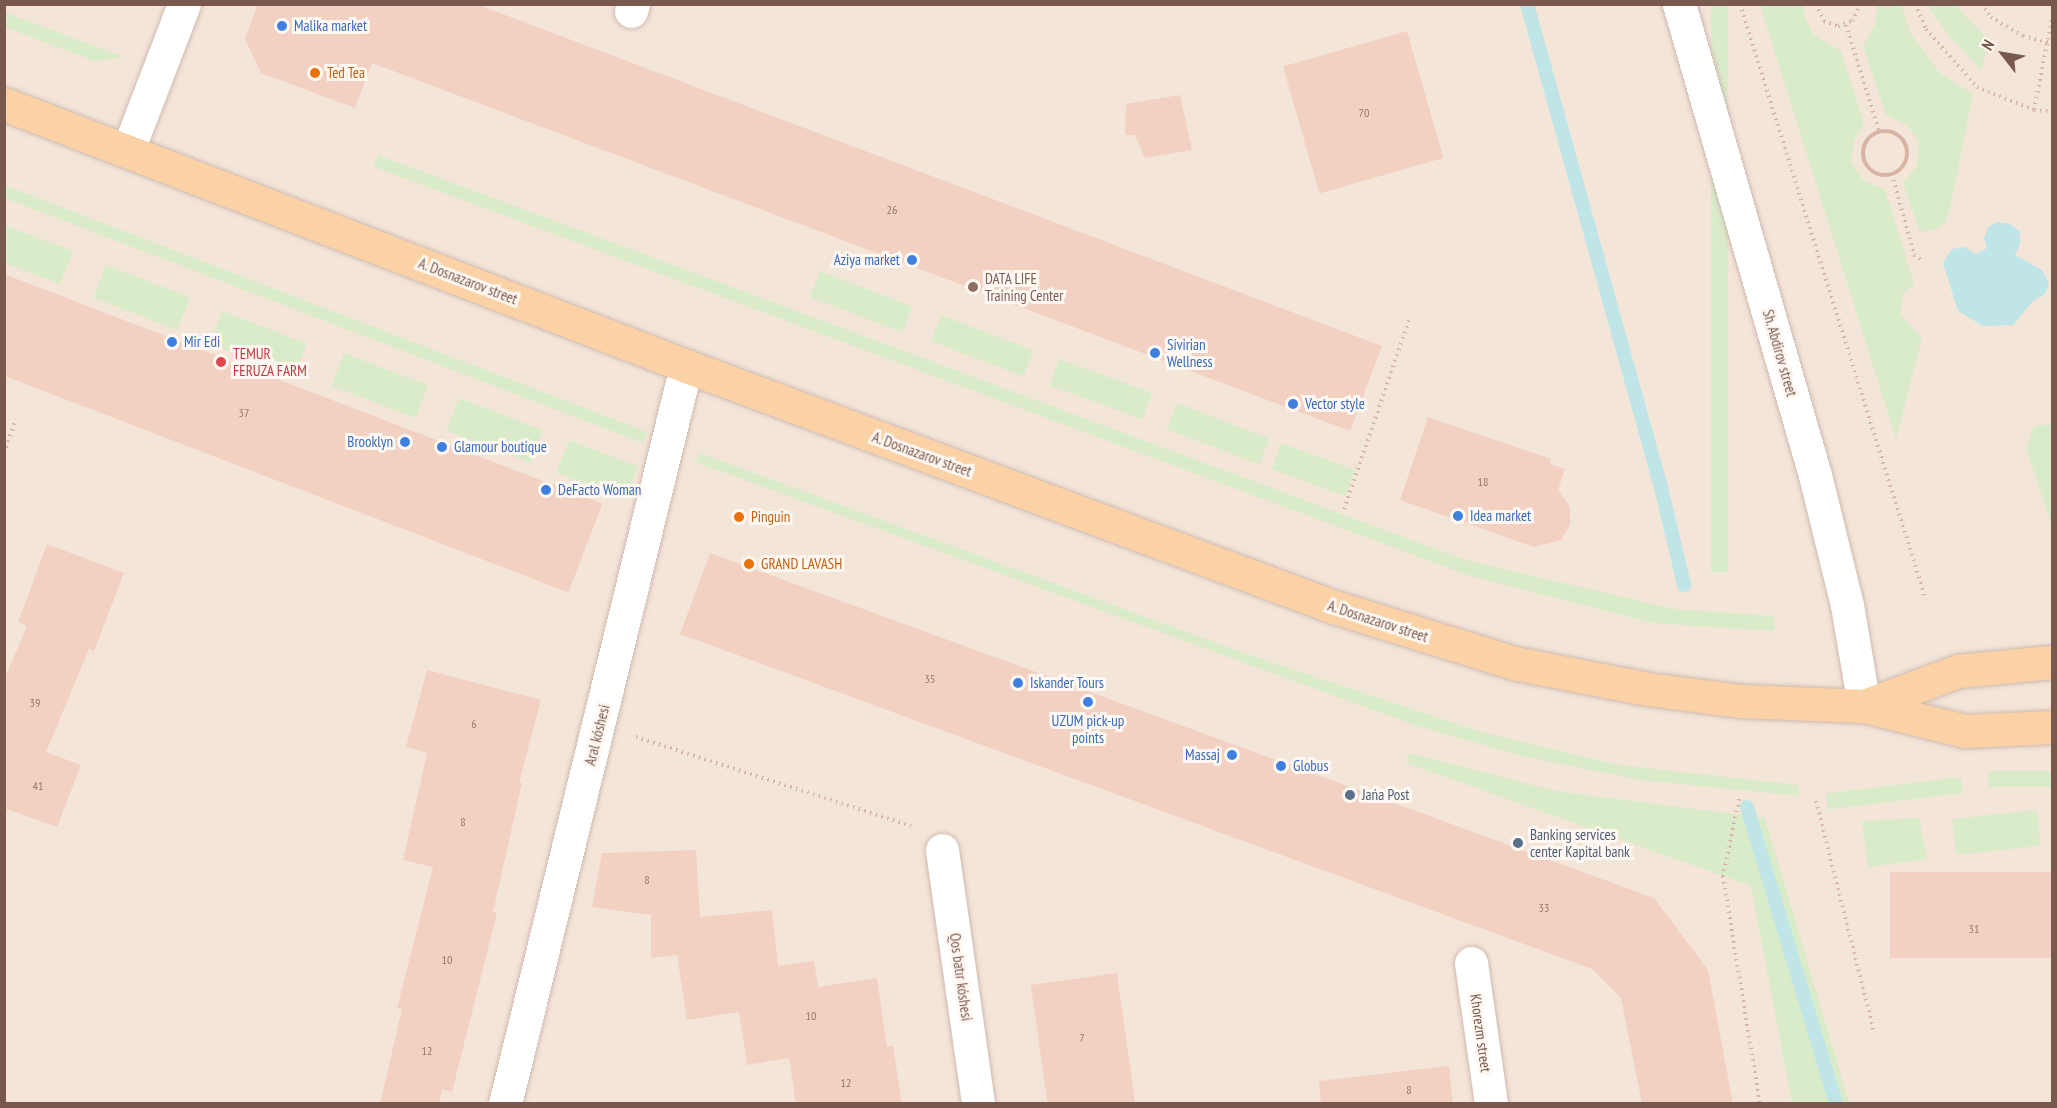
<!DOCTYPE html>
<html>
<head>
<meta charset="utf-8">
<style>
  body { margin:0 }
  #map { position:relative; width:2057px; height:1108px; overflow:hidden; background:#fdf4eb; font-family:"PT Sans Narrow",sans-serif }
  div>[style] { position:absolute }
  [style*='--x'] { left:calc(var(--x)*1px); top:calc(var(--y)*1px); width:calc(var(--w)*1px); rotate:calc(var(--a)*1deg) }
  .residential>* { inset:0; background:#f4e5d9; transform-origin:0 0 }
  .green>* { inset:0; background:#daebc9; transform-origin:0 0 }
  .water>* { inset:0; background:#bfe5e7 }
  .stream>* { height:14px; margin:-7px; padding:0 7px; transform-origin:7px; border-radius:7px; background:#bfe5e7 }
  .building>* { inset:0; background:#f2d1c3; transform-origin:0 0 }
  .path>* { height:4px; margin-top:-2px; transform-origin:0; background:repeating-linear-gradient(90deg,#d8b4a5 0 1.5px,transparent 0 6px) }
  .path>.ring { margin:-2px; padding:0; box-sizing:content-box; background:none; border:4px solid #d8b4a5; border-radius:50% }
  .roads { filter:drop-shadow(0 0 2px #d0bab0) drop-shadow(0 0 2px #d0bab0) }
  .minor>* { height:33px; margin:-16.5px; padding:0 16.5px; transform-origin:16.5px; border-radius:16.5px; background:#fff }
  .major>* { height:33px; margin:-16.5px; padding:0 16.5px; transform-origin:16.5px; border-radius:16.5px; background:#fad2a5 }
  .dots>* { width:16px; height:16px; translate:-50% -50%; box-sizing:border-box; border:3px solid #fff8f2; border-radius:50% }
  span { translate:-50% -50%; white-space:nowrap; text-align:center; line-height:1.15; -webkit-text-stroke:6px #fff8f2; paint-order:stroke }
  .number-label { font-size:12px; color:#97766a }
  .number-label span { -webkit-text-stroke-width:0 }
  .shop-label { font-size:15px; color:#366cbe }
  .left { translate:0 -50%; text-align:left }
  .right { translate:-100% -50%; text-align:right }
  .food-label { font-size:15px; color:#c56008 }
  .education-label { font-size:15px; color:#785e54 }
  .street-label { font-size:15px; color:#79584d }
  .health-label { font-size:15px; color:#be3a42 }
  .service-label { font-size:15px; color:#4e5e75 }
  .frame { position:absolute; inset:0; border:6px solid #79584d; pointer-events:none }
  .north { position:absolute; left:1973px; top:24px; width:60px; height:60px; -webkit-text-stroke:4px #fff8f2; paint-order:stroke; rotate:301deg; font-size:16px; font-weight:700; line-height:24px; text-align:center; color:#79584d }
  .north::after { content:''; display:block; margin:auto; width:21px; height:27px; background:#79584d; clip-path:polygon(50% 0,100% 100%,50% 72%,0 100%) }
</style>
</head>
<body>
<div id="map">
  <div class="residential">
    <i style="left:5px;top:5px;width:2047px;height:1099px"></i>
  </div>
  <div class="green">
    <i style="left:1711px;top:5px;width:17px;height:567px"></i>
    <i style="clip-path:polygon(1760px 5px,1804px 5px,1804px 16px,1814px 35px,1841px 51px,1864px 124px,1854px 140px,1851px 162px,1864px 181px,1885px 189px,1914px 284px,1903px 294px,1900px 314px,1922px 338px,1896px 439px)"></i>
    <i style="clip-path:polygon(1877px 5px,1901px 5px,1911px 34px,1939px 72px,1973px 94px,1950px 209px,1944px 224px,1934px 230px,1920px 232px,1903px 183px,1917px 166px,1919px 142px,1907px 125px,1886px 115px,1863px 46px,1875px 24px)"></i>
    <i style="clip-path:polygon(1927px 5px,1956px 5px,1987px 39px,1982px 71px,1948px 35px)"></i>
    <i style="clip-path:polygon(5px 12px,123px 57px,94px 61px,5px 27px)"></i>
    <i style="clip-path:polygon(378px 155px,1465px 560px,1675px 609px,1773px 616px,1775px 631px,1652px 623px,1467px 575px,374px 167px)"></i>
    <i style="left:4px;top:185px;width:689px;height:12px;rotate:21deg"></i>
    <i style="clip-path:polygon(4px 225px,73px 251px,60px 284px,5px 263px)"></i>
    <i style="left:106px;top:265px;width:90px;height:35px;rotate:21deg"></i>
    <i style="left:820px;top:271px;width:99px;height:28px;rotate:21deg"></i>
    <i style="left:222px;top:311px;width:91px;height:35px;rotate:21deg"></i>
    <i style="left:941px;top:315px;width:99px;height:28px;rotate:21deg"></i>
    <i style="left:344px;top:353px;width:90px;height:35px;rotate:21deg"></i>
    <i style="left:1059px;top:359px;width:99px;height:28px;rotate:20deg"></i>
    <i style="left:459px;top:398px;width:90px;height:35px;rotate:21deg"></i>
    <i style="left:1177px;top:403px;width:99px;height:28px;rotate:21deg"></i>
    <i style="clip-path:polygon(2052px 424px,2052px 526px,2026px 448px,2034px 426px)"></i>
    <i style="left:569px;top:440px;width:74px;height:35px;rotate:21deg"></i>
    <i style="left:1281px;top:443px;width:79px;height:28px;rotate:20deg"></i>
    <i style="clip-path:polygon(700px 453px,1241px 652px,1481px 732px,1620px 765px,1799px 785px,1799px 796px,1641px 780px,1526px 757px,1417px 726px,695px 462px)"></i>
    <i style="clip-path:polygon(1410px 753px,1556px 791px,1765px 818px,1849px 1103px,1792px 1103px,1751px 886px,1406px 763px)"></i>
    <i style="left:2052px;top:771px;width:16px;height:64px;rotate:90deg"></i>
    <i style="left:1961px;top:777px;width:16px;height:136px;rotate:83deg"></i>
    <i style="left:2037px;top:810px;width:36px;height:85px;rotate:84deg"></i>
    <i style="clip-path:polygon(1919px 818px,1927px 859px,1868px 867px,1862px 821px)"></i>
  </div>
  <div class="water">
    <i style="clip-path:polygon(1997px 222px,2010px 224px,2020px 231px,2020px 244px,2015px 255px,2042px 270px,2049px 283px,2045px 294px,2033px 301px,2013px 325px,1983px 326px,1958px 311px,1943px 263px,1952px 249px,1964px 247px,1976px 254px,1987px 248px,1984px 238px,1988px 227px)"></i>
  </div>
  <div class="stream">
    <i style="--x:1527;--y:4;--w:493;--a:74.5"></i>
    <i style="--x:1659;--y:479;--w:109;--a:76.7"></i>
    <i style="--x:1747;--y:807;--w:310;--a:73.3"></i>
  </div>
  <div class="building">
    <i style="clip-path:polygon(258px 4px,476px 4px,1382px 346px,1350px 431px,372px 63px,355px 108px,261px 73px,245px 39px)"></i>
    <i style="left:1407px;top:31px;width:132px;height:129px;rotate:74deg"></i>
    <i style="clip-path:polygon(1180px 95px,1192px 150px,1145px 158px,1135px 135px,1125px 135px,1126px 104px)"></i>
    <i style="left:4px;top:274px;width:641px;height:95px;rotate:21deg"></i>
    <i style="clip-path:polygon(1428px 417px,1551px 459px,1550px 464px,1565px 469px,1558px 490px,1570px 507px,1570px 525px,1561px 540px,1534px 547px,1400px 500px)"></i>
    <i style="clip-path:polygon(47px 544px,124px 573px,94px 651px,89px 649px,46px 752px,81px 765px,57px 827px,4px 808px,4px 680px,27px 626px,18px 622px)"></i>
    <i style="clip-path:polygon(710px 553px,1654px 898px,1708px 970px,1733px 1104px,1642px 1104px,1621px 998px,1592px 969px,680px 634px)"></i>
    <i style="clip-path:polygon(427px 670px,541px 700px,519px 782px,522px 783px,493px 912px,497px 913px,452px 1092px,442px 1089px,439px 1104px,380px 1104px,402px 1009px,397px 1008px,433px 867px,403px 860px,427px 753px,406px 747px)"></i>
    <i style="clip-path:polygon(696px 850px,700px 917px,772px 910px,778px 966px,814px 961px,818px 987px,877px 978px,887px 1047px,893px 1046px,902px 1104px,796px 1104px,789px 1058px,747px 1065px,739px 1012px,687px 1020px,677px 955px,651px 958px,651px 915px,592px 907px,602px 853px)"></i>
    <i style="left:2052px;top:872px;width:86px;height:162px;rotate:90deg"></i>
    <i style="left:1117px;top:973px;width:132px;height:87px;rotate:82deg"></i>
    <i style="clip-path:polygon(1449px 1066px,1453px 1104px,1321px 1104px,1319px 1081px)"></i>
  </div>
  <div class="path">
    <i style="--x:1740;--y:4;--w:624;--a:72.67"></i>
    <i style="--x:1816;--y:4;--w:19;--a:65"></i>
    <i style="--x:1824;--y:21;--w:15;--a:20"></i>
    <i style="--x:1838;--y:26;--w:15;--a:-20"></i>
    <i style="--x:1852;--y:21;--w:19;--a:-62"></i>
    <i style="--x:1915;--y:4;--w:27;--a:66"></i>
    <i style="--x:1926;--y:29;--w:77;--a:48.7"></i>
    <i style="--x:1977;--y:87;--w:61;--a:22"></i>
    <i style="--x:2034;--y:110;--w:18;--a:6"></i>
    <i style="--x:1981;--y:4;--w:16;--a:52"></i>
    <i style="--x:1991;--y:17;--w:37;--a:31"></i>
    <i style="--x:2023;--y:36;--w:30;--a:14"></i>
    <i style="--x:1846;--y:25;--w:111;--a:72.7"></i>
    <i style="--x:2034;--y:110;--w:94;--a:-78.9"></i>
    <i class="ring" style="left:1863px;top:131px;width:40px;height:40px"></i>
    <i style="--x:1892;--y:174;--w:84;--a:74.8"></i>
    <i style="--x:1914;--y:255;--w:11;--a:34"></i>
    <i style="--x:2051;--y:413;--w:1;--a:0"></i>
    <i style="--x:4;--y:453;--w:36;--a:-71"></i>
    <i style="--x:1344;--y:509;--w:203;--a:-71"></i>
    <i style="--x:636;--y:737;--w:289;--a:17.9"></i>
    <i style="--x:1739;--y:799;--w:79;--a:101.7"></i>
    <i style="--x:1723;--y:876;--w:231;--a:80.8"></i>
    <i style="--x:1816;--y:801;--w:238;--a:75.9"></i>
  </div>
  <div class="roads">
    <div class="minor">
      <i style="--x:1679;--y:4;--w:490;--a:73.9"></i>
      <i style="--x:1815;--y:475;--w:134;--a:76.2"></i>
      <i style="--x:1847;--y:605;--w:102;--a:80.4"></i>
      <i style="--x:631;--y:11;--w:7;--a:-74"></i>
      <i style="--x:128;--y:150;--w:156;--a:-69"></i>
      <i style="--x:942;--y:850;--w:257;--a:81.9"></i>
      <i style="--x:1471;--y:963;--w:142;--a:81.9"></i>
      <i style="--x:505;--y:1104;--w:760;--a:-76.22"></i>
    </div>
    <div class="major">
      <i style="--x:4;--y:104;--w:731;--a:21.01"></i>
      <i style="--x:686;--y:366;--w:691;--a:20.4"></i>
      <i style="--x:1334;--y:607;--w:189;--a:17.3"></i>
      <i style="--x:1514;--y:663;--w:136;--a:11"></i>
      <i style="--x:1648;--y:689;--w:93;--a:7.4"></i>
      <i style="--x:1740;--y:701;--w:124;--a:2.3"></i>
      <i style="--x:1864;--y:706;--w:104;--a:13.9"></i>
      <i style="--x:1965;--y:731;--w:87;--a:-2.6"></i>
      <i style="--x:1864;--y:706;--w:100;--a:-20.4"></i>
      <i style="--x:1958;--y:671;--w:94;--a:-5.5"></i>
    </div>
  </div>
  <div class="dots">
    <i style="left:282px;top:26px;background:#3f7fe0"></i>
    <i style="left:315px;top:73px;background:#e8710a"></i>
    <i style="left:912px;top:260px;background:#3f7fe0"></i>
    <i style="left:973px;top:287px;background:#8d6e63"></i>
    <i style="left:172px;top:342px;background:#3f7fe0"></i>
    <i style="left:1155px;top:353px;background:#3f7fe0"></i>
    <i style="left:221px;top:362px;background:#e0444e"></i>
    <i style="left:1293px;top:404px;background:#3f7fe0"></i>
    <i style="left:405px;top:442px;background:#3f7fe0"></i>
    <i style="left:442px;top:447px;background:#3f7fe0"></i>
    <i style="left:546px;top:490px;background:#3f7fe0"></i>
    <i style="left:1458px;top:516px;background:#3f7fe0"></i>
    <i style="left:739px;top:517px;background:#e8710a"></i>
    <i style="left:749px;top:564px;background:#e8710a"></i>
    <i style="left:1018px;top:683px;background:#3f7fe0"></i>
    <i style="left:1088px;top:702px;background:#3f7fe0"></i>
    <i style="left:1232px;top:755px;background:#3f7fe0"></i>
    <i style="left:1281px;top:766px;background:#3f7fe0"></i>
    <i style="left:1350px;top:795px;background:#5c6f8a"></i>
    <i style="left:1518px;top:843px;background:#5c6f8a"></i>
  </div>
  <div class="number-label">
    <span style="left:1364px;top:113px">70</span>
    <span style="left:892px;top:210px">26</span>
    <span style="left:244px;top:413px">37</span>
    <span style="left:1483px;top:482px">18</span>
    <span style="left:930px;top:679px">35</span>
    <span style="left:35px;top:703px">39</span>
    <span style="left:474px;top:724px">6</span>
    <span style="left:38px;top:786px">41</span>
    <span style="left:463px;top:822px">8</span>
    <span style="left:647px;top:880px">8</span>
    <span style="left:1544px;top:908px">33</span>
    <span style="left:1974px;top:929px">31</span>
    <span style="left:447px;top:960px">10</span>
    <span style="left:811px;top:1016px">10</span>
    <span style="left:1082px;top:1038px">7</span>
    <span style="left:427px;top:1051px">12</span>
    <span style="left:846px;top:1083px">12</span>
    <span style="left:1409px;top:1090px">8</span>
  </div>
  <div class="shop-label">
    <span class="left" style="left:294px;top:26px">Malika market</span>
    <span class="right" style="left:900px;top:260px">Aziya market</span>
    <span class="left" style="left:184px;top:342px">Mir Edi</span>
    <span class="left" style="left:1167px;top:353px">Sivirian<br>Wellness</span>
    <span class="left" style="left:1305px;top:404px">Vector style</span>
    <span class="right" style="left:393px;top:442px">Brooklyn</span>
    <span class="left" style="left:454px;top:447px">Glamour boutique</span>
    <span class="left" style="left:558px;top:490px">DeFacto Woman</span>
    <span class="left" style="left:1470px;top:516px">Idea market</span>
    <span class="left" style="left:1030px;top:683px">Iskander Tours</span>
    <span style="left:1088px;top:729px">UZUM pick-up<br>points</span>
    <span class="right" style="left:1220px;top:755px">Massaj</span>
    <span class="left" style="left:1293px;top:766px">Globus</span>
  </div>
  <div class="food-label">
    <span class="left" style="left:327px;top:73px">Ted Tea</span>
    <span class="left" style="left:751px;top:517px">Pinguin</span>
    <span class="left" style="left:761px;top:564px">GRAND LAVASH</span>
  </div>
  <div class="education-label">
    <span class="left" style="left:985px;top:287px">DATA LIFE<br>Training Center</span>
  </div>
  <div class="street-label">
    <span style="left:468px;top:281px;rotate:21deg">A. Dosnazarov street</span>
    <span style="left:1780px;top:353px;rotate:74deg">Sh. Abdirov street</span>
    <span style="left:922px;top:454px;rotate:20deg">A. Dosnazarov street</span>
    <span style="left:1378px;top:621px;rotate:18deg">A. Dosnazarov street</span>
    <span style="left:597px;top:735px;rotate:-76deg">Aral kóshesi</span>
    <span style="left:961px;top:977px;rotate:82deg">Qos batır kóshesi</span>
    <span style="left:1481px;top:1033px;rotate:82deg">Khorezm street</span>
  </div>
  <div class="health-label">
    <span class="left" style="left:233px;top:362px">TEMUR<br>FERUZA FARM</span>
  </div>
  <div class="service-label">
    <span class="left" style="left:1362px;top:795px">Jańa Post</span>
    <span class="left" style="left:1530px;top:843px">Banking services<br>center Kapital bank</span>
  </div>
  <div class="frame"></div>
  <div class="north">N</div>
</div>
</body>
</html>
